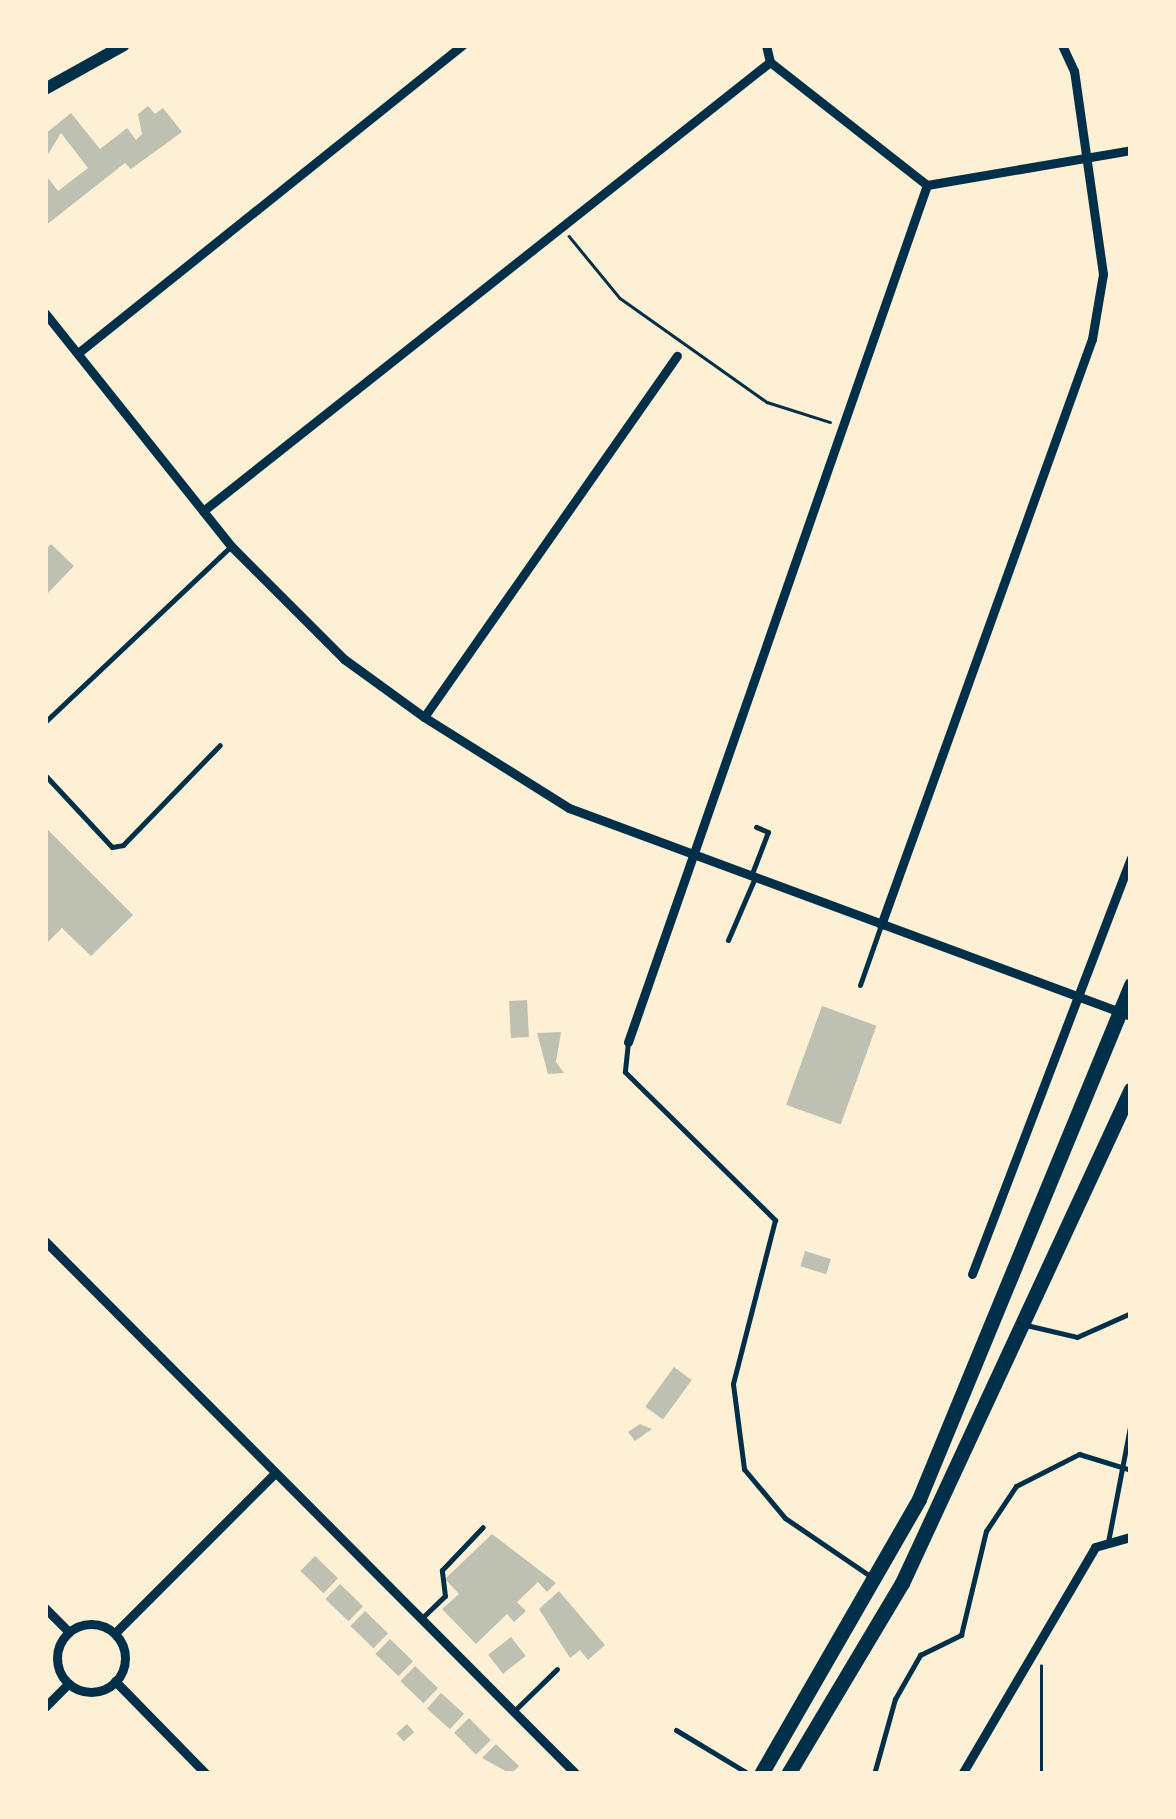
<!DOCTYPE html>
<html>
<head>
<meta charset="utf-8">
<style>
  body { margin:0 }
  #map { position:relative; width:1176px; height:1819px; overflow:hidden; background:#fdf0d5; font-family:"DM Sans",sans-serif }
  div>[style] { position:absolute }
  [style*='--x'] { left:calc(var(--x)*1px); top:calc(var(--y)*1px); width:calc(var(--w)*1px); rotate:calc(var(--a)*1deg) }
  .building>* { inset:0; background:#bec0b2; transform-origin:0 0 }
  .path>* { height:2.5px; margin:-1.25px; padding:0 1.25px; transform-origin:1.25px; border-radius:1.25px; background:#003049 }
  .service>* { height:5px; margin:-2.5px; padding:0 2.5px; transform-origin:2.5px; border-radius:2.5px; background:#003049 }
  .minor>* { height:9px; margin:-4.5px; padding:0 4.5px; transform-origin:4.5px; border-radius:4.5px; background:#003049 }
  .minor>.ring { margin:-4.5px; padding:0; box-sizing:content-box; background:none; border:9px solid #003049; border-radius:50% }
  .secondary>* { height:12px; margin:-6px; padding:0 6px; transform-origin:6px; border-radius:6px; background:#003049 }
  .trunk>* { height:15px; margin:-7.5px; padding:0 7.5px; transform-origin:7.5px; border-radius:7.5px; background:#003049 }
  span { translate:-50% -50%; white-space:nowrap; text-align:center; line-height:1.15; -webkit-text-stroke:8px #fdf0d5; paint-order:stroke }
  .frame { position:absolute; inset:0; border:48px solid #fdf0d5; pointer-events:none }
</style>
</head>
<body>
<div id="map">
  <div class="building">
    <i style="clip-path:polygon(148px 106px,155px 114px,163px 108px,182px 132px,131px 169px,125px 163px,45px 226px,45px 174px,58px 191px,88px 168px,61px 133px,45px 159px,45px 134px,71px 113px,100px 149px,127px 128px,136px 140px,142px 134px,138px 114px)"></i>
    <i style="clip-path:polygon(51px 544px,74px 566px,45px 596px,45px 550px)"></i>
    <i style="clip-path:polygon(45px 827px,133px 915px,91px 956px,62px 928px,45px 945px)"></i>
    <i style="left:527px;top:1000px;width:37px;height:18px;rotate:87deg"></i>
    <i style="left:822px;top:1006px;width:58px;height:105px;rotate:20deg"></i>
    <i style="clip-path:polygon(561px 1032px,556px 1062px,564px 1073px,548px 1074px,537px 1033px)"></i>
    <i style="left:805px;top:1251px;width:27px;height:16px;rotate:17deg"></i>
    <i style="left:674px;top:1367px;width:22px;height:49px;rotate:36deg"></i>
    <i style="clip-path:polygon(640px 1424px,652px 1429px,635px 1441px,628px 1432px)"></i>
    <i style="clip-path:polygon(492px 1534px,556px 1583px,547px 1592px,538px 1582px,517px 1602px,526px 1611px,514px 1622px,507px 1614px,476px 1644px,442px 1609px,459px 1594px,445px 1579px)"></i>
    <i style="left:315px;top:1556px;width:32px;height:21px;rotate:44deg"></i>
    <i style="left:340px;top:1584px;width:32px;height:21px;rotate:44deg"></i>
    <i style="clip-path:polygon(559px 1591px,605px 1645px,588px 1660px,580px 1650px,570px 1658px,539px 1609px)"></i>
    <i style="left:365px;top:1611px;width:32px;height:21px;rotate:44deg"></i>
    <i style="left:511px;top:1637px;width:24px;height:29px;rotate:52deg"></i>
    <i style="left:390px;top:1639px;width:32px;height:21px;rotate:44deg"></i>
    <i style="left:415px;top:1666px;width:32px;height:21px;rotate:44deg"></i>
    <i style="left:441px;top:1693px;width:31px;height:21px;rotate:42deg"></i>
    <i style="left:469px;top:1718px;width:31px;height:21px;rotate:45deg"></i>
    <i style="left:407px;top:1724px;width:11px;height:14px;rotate:49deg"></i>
    <i style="clip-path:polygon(496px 1744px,519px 1766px,511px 1774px,482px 1758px)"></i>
  </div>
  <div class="path">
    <i style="--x:569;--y:236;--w:80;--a:50.6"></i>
    <i style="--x:620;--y:298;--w:180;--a:35.3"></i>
    <i style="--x:767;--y:402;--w:66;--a:17.6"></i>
    <i style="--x:1041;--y:1774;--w:108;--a:-90"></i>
  </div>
  <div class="service">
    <i style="--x:45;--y:722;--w:256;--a:-43.4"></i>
    <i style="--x:45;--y:775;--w:98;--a:47.1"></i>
    <i style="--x:112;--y:847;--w:11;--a:-10"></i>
    <i style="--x:123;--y:845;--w:139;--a:-45.9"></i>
    <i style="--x:751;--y:876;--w:47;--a:-68.9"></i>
    <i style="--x:768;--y:832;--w:13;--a:-157"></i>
    <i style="--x:728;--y:940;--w:65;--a:-66.6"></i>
    <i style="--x:860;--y:985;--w:64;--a:-70.7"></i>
    <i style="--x:628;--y:1042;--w:30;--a:96"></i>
    <i style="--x:625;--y:1072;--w:211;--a:44.6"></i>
    <i style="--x:775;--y:1220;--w:169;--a:104.4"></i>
    <i style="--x:733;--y:1384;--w:86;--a:82.6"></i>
    <i style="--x:744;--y:1469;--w:64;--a:50.1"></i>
    <i style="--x:785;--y:1518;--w:103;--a:34.3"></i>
    <i style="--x:1026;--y:1325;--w:52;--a:13.2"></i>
    <i style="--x:1077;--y:1337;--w:59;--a:-24"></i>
    <i style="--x:1108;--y:1542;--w:123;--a:-79.2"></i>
    <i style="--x:423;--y:1617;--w:30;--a:-44"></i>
    <i style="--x:445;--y:1596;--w:26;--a:-97"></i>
    <i style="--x:442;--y:1570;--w:59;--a:-46.4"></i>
    <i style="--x:514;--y:1711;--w:60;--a:-44.3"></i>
    <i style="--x:676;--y:1730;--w:85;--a:31.1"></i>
    <i style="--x:874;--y:1774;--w:78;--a:-74.4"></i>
    <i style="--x:895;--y:1699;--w:51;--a:-60.4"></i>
    <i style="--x:920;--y:1655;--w:46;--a:-26"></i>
    <i style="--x:961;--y:1635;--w:107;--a:-76.5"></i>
    <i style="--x:986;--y:1531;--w:54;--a:-56.3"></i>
    <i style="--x:1016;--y:1486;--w:71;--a:-26.9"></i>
    <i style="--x:1079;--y:1454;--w:54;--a:17.1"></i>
  </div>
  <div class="minor">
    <i style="--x:766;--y:45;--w:17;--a:77"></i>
    <i style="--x:770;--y:62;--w:199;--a:38.1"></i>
    <i style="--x:927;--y:185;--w:207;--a:-9.7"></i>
    <i style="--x:45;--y:313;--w:298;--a:51.4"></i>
    <i style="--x:231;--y:546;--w:160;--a:45"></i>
    <i style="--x:344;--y:659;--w:99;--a:35.9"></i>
    <i style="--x:424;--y:717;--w:171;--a:32.1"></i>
    <i style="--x:569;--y:808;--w:599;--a:20.31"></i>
    <i style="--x:78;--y:353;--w:493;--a:-38.7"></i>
    <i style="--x:203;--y:511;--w:723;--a:-38.38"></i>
    <i style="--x:424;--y:717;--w:441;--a:-55"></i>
    <i style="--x:881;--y:925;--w:623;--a:-70.2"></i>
    <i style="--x:1092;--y:339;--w:66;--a:-80.4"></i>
    <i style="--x:1103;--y:274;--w:205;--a:-98.1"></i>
    <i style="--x:1074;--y:71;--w:29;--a:-115"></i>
    <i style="--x:628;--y:1042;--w:908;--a:-70.77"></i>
    <i style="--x:45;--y:1241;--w:752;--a:45.11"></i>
    <i style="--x:972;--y:1274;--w:445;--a:-69.1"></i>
    <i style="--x:45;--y:1608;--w:33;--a:45"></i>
    <i class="ring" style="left:57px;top:1624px;width:59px;height:59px"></i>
    <i style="--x:115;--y:1633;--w:226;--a:-45"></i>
    <i style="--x:115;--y:1681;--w:130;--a:45.6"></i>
    <i style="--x:45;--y:1707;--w:33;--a:-45"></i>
    <i style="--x:962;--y:1774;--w:263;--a:-59.6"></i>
    <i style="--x:1095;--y:1547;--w:37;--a:-16"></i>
  </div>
  <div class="secondary">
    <i style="--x:45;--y:89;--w:90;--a:-29.1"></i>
  </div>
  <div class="trunk">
    <i style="--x:761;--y:1774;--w:317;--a:-60.1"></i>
    <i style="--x:919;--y:1499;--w:556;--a:-67.59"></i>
    <i style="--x:788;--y:1774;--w:222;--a:-59.2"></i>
    <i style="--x:902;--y:1583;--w:544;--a:-65.13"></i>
  </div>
  <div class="frame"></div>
</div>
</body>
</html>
